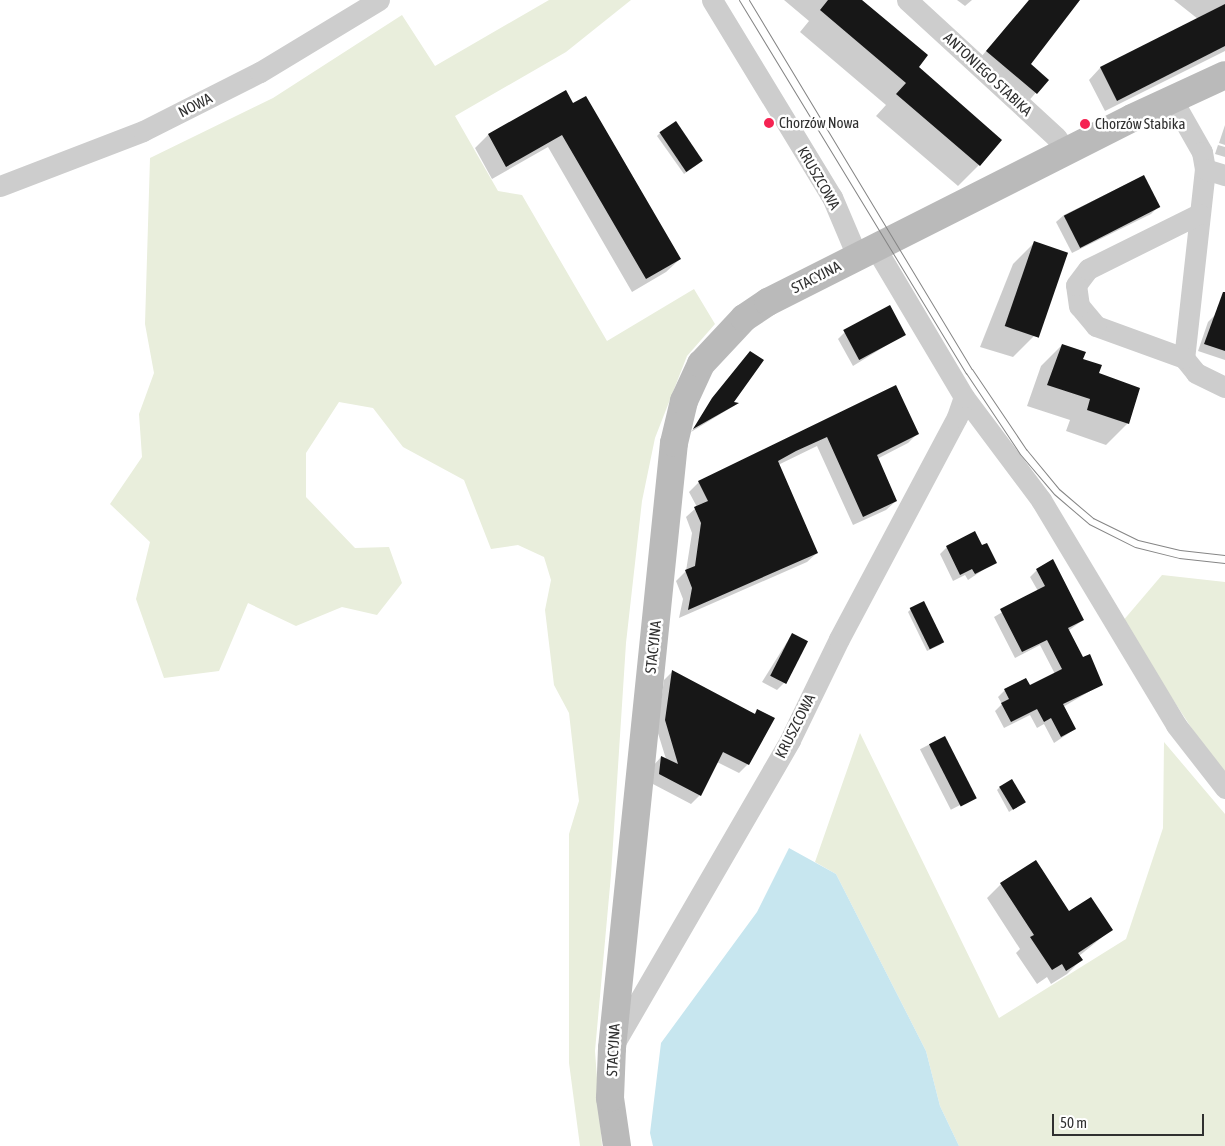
<!DOCTYPE html>
<html>
<head>
<meta charset="utf-8">
<style>
  body { margin:0 }
  #map { position:relative; width:1225px; height:1146px; overflow:hidden; background:#fff; font-family:"Asap Condensed",sans-serif }
  div>[style] { position:absolute }
  [style*='--x'] { left:calc(var(--x)*1px); top:calc(var(--y)*1px); width:calc(var(--w)*1px); rotate:calc(var(--a)*1deg) }
  .green>* { inset:0; background:#e9eedc }
  .water>* { inset:0; background:#c7e6ef }
  .shadow>* { inset:0; background:#0003; transform-origin:0 0 }
  .building>* { inset:0; background:#171717; transform-origin:0 0 }
  .street>* { height:21px; margin:-10.5px; padding:0 10.5px; transform-origin:10.5px; border-radius:10.5px; background:#cdcdcd }
  .secondary>* { height:28px; margin:-14px; padding:0 14px; transform-origin:14px; border-radius:14px; background:#bababa }
  .tram>* { height:1px; margin:-0.5px; padding:0 0.5px; transform-origin:0.5px; border-radius:0.5px; background:#858585 }
  .dots>* { width:14px; height:14px; translate:-50% -50%; box-sizing:border-box; border:2px solid #fff; border-radius:50% }
  span { translate:-50% -50%; white-space:nowrap; text-align:center; line-height:1.15; -webkit-text-stroke:5px #fff; paint-order:stroke }
  .street-label { font-size:15px; color:#303030 }
  .poi-label { font-size:15px; color:#303030 }
  .left { translate:0 -50%; text-align:left }
  .scale { position:absolute; left:1052px; top:1114px; width:152px; height:22px; box-sizing:border-box; border:2px solid #303030; border-top:0; padding-left:6px; font-size:15px; line-height:18px; white-space:nowrap; color:#303030; -webkit-text-stroke:4px #fff; paint-order:stroke }
</style>
</head>
<body>
<div id="map">
  <div class="green">
    <i style="clip-path:polygon(549px 0,631px 0,566px 52px,455px 116px,498px 191px,522px 195px,607px 341px,694px 289px,715px 324px,687px 356px,655px 438px,642px 501px,626px 643px,611px 875px,595px 1051px,602px 1146px,580px 1146px,569px 1063px,569px 834px,579px 801px,569px 713px,554px 685px,545px 610px,551px 580px,544px 557px,518px 545px,491px 549px,464px 480px,403px 447px,373px 408px,339px 402px,306px 453px,306px 497px,355px 548px,389px 547px,402px 583px,377px 615px,342px 607px,296px 626px,248px 603px,219px 671px,164px 678px,136px 599px,150px 542px,110px 504px,142px 457px,139px 414px,154px 373px,145px 324px,150px 158px,273px 98px,402px 15px,435px 66px)"></i>
    <i style="clip-path:polygon(1162px 575px,1225px 582px,1225px 779px,1122px 622px)"></i>
    <i style="clip-path:polygon(860px 733px,999px 1018px,1126px 939px,1163px 828px,1164px 742px,1225px 814px,1225px 1146px,959px 1146px,940px 1106px,926px 1051px,836px 874px,815px 862px)"></i>
  </div>
  <div class="water">
    <i style="clip-path:polygon(789px 848px,836px 874px,926px 1051px,940px 1106px,959px 1146px,653px 1146px,650px 1133px,661px 1043px,757px 912px)"></i>
  </div>
  <div class="shadow">
    <i style="clip-path:polygon(784px 0,860px 0,979px 165px,958px 186px,876px 116px,886px 105px,800px 32px,809px 21px)"></i>
    <i style="clip-path:polygon(957px 0,972px 0,965px 6px)"></i>
    <i style="clip-path:polygon(1029px 0,1079px 0,1029px 64px,1047px 80px,1025px 105px,976px 63px)"></i>
    <i style="clip-path:polygon(1174px 0,1225px 0,1225px 51px,1105px 111px,1089px 80px,1100px 68px,1198px 19px)"></i>
    <i style="clip-path:polygon(565px 92px,680px 259px,666px 272px,632px 292px,548px 147px,492px 179px,475px 148px,488px 135px)"></i>
    <i style="clip-path:polygon(1225px 125px,1225px 145px,1219px 143px)"></i>
    <i style="clip-path:polygon(660px 133px,698px 164px,684px 174px,657px 136px)"></i>
    <i style="clip-path:polygon(1218px 145px,1225px 147px,1225px 157px,1215px 154px)"></i>
    <i style="clip-path:polygon(1143px 176px,1158px 207px,1151px 214px,1072px 253px,1056px 222px,1064px 215px)"></i>
    <i style="clip-path:polygon(1034px 243px,1034px 336px,1013px 357px,980px 347px,1013px 264px)"></i>
    <i style="clip-path:polygon(1215px 315px,1225px 318px,1225px 360px,1198px 351px,1208px 322px)"></i>
    <i style="clip-path:polygon(845px 332px,905px 334px,853px 366px,838px 339px)"></i>
    <i style="clip-path:polygon(1062px 345px,1097px 374px,1139px 389px,1127px 424px,1106px 445px,1066px 431px,1070px 420px,1027px 406px,1041px 366px)"></i>
    <i style="clip-path:polygon(744px 359px,731px 403px,737px 404px,691px 432px)"></i>
    <i style="clip-path:polygon(896px 387px,917px 434px,908px 443px,877px 459px,896px 501px,886px 510px,853px 525px,817px 446px,778px 465px,817px 553px,807px 562px,679px 618px,683px 599px,676px 581px,686px 571px,692px 533px,686px 517px,697px 507px,689px 492px,699px 482px)"></i>
    <i style="clip-path:polygon(947px 547px,982px 547px,995px 562px,968px 580px,965px 575px,953px 581px,940px 554px)"></i>
    <i style="clip-path:polygon(1037px 570px,1083px 620px,1068px 631px,1082px 659px,1102px 684px,1063px 707px,1075px 729px,1054px 743px,1044px 724px,1037px 728px,1030px 715px,1004px 728px,995px 711px,1002px 704px,998px 697px,1005px 690px,1029px 687px,1055px 674px,1040px 645px,1015px 658px,994px 617px,1038px 591px,1030px 577px)"></i>
    <i style="clip-path:polygon(911px 609px,943px 642px,940px 645px,927px 651px,908px 612px)"></i>
    <i style="clip-path:polygon(792px 634px,784px 683px,777px 690px,762px 682px)"></i>
    <i style="clip-path:polygon(672px 672px,754px 714px,758px 711px,748px 764px,739px 773px,717px 762px,700px 795px,691px 804px,651px 783px,653px 766px,661px 757px,666px 759px,657px 730px,664px 680px)"></i>
    <i style="left:944px;top:737px;width:68px;height:27px;rotate:63deg"></i>
    <i style="clip-path:polygon(1000px 787px,1024px 802px,1009px 812px,997px 790px)"></i>
    <i style="clip-path:polygon(1001px 884px,1069px 913px,1111px 930px,1079px 956px,1081px 960px,1067px 974px,1051px 984px,1047px 977px,1037px 984px,1016px 953px,1020px 949px,987px 898px)"></i>
  </div>
  <div class="building">
    <i style="clip-path:polygon(828px 0,862px 0,928px 55px,919px 67px,1002px 140px,980px 166px,896px 94px,906px 83px,820px 10px)"></i>
    <i style="clip-path:polygon(1029px 0,1080px 0,1031px 64px,1049px 80px,1037px 94px,986px 51px)"></i>
    <i style="clip-path:polygon(1225px 4px,1225px 46px,1117px 101px,1100px 67px)"></i>
    <i style="clip-path:polygon(566px 90px,573px 103px,586px 96px,681px 259px,646px 279px,562px 135px,506px 167px,488px 134px)"></i>
    <i style="left:676px;top:121px;width:48px;height:20px;rotate:56deg"></i>
    <i style="left:1144px;top:175px;width:36px;height:90px;rotate:63deg"></i>
    <i style="left:1034px;top:241px;width:36px;height:90px;rotate:19deg"></i>
    <i style="clip-path:polygon(1223px 292px,1225px 292px,1225px 351px,1204px 344px)"></i>
    <i style="left:890px;top:305px;width:34px;height:53px;rotate:62deg"></i>
    <i style="clip-path:polygon(1062px 344px,1086px 352px,1083px 359px,1102px 365px,1099px 373px,1140px 388px,1129px 424px,1087px 410px,1090px 399px,1047px 385px)"></i>
    <i style="clip-path:polygon(750px 351px,764px 360px,734px 402px,739px 403px,693px 429px,712px 398px)"></i>
    <i style="clip-path:polygon(896px 385px,919px 434px,877px 455px,897px 501px,863px 517px,827px 437px,796px 451px,778px 461px,818px 553px,688px 610px,692px 588px,685px 570px,695px 566px,701px 523px,694px 507px,708px 501px,698px 481px)"></i>
    <i style="clip-path:polygon(975px 531px,982px 545px,987px 543px,997px 563px,975px 574px,972px 569px,960px 575px,946px 546px)"></i>
    <i style="clip-path:polygon(1053px 559px,1084px 620px,1068px 628px,1083px 657px,1090px 654px,1103px 685px,1063px 704px,1076px 729px,1061px 737px,1051px 718px,1044px 722px,1037px 709px,1011px 722px,1001px 703px,1009px 699px,1004px 689px,1026px 678px,1030px 685px,1062px 669px,1047px 640px,1022px 652px,1000px 609px,1045px 586px,1036px 569px)"></i>
    <i style="left:924px;top:601px;width:46px;height:16px;rotate:64deg"></i>
    <i style="left:792px;top:633px;width:18px;height:48px;rotate:27deg"></i>
    <i style="clip-path:polygon(672px 670px,755px 714px,757px 709px,775px 718px,749px 765px,723px 752px,701px 796px,659px 774px,661px 756px,678px 764px,665px 720px)"></i>
    <i style="left:945px;top:736px;width:70px;height:18px;rotate:63deg"></i>
    <i style="left:1012px;top:779px;width:27px;height:15px;rotate:59deg"></i>
    <i style="clip-path:polygon(1036px 860px,1069px 911px,1091px 897px,1113px 930px,1078px 953px,1083px 960px,1066px 971px,1062px 964px,1052px 970px,1030px 937px,1034px 935px,1000px 883px)"></i>
  </div>
  <div class="street">
    <i style="--x:712;--y:0;--w:231;--a:58.7"></i>
    <i style="--x:832;--y:197;--w:64;--a:67"></i>
    <i style="--x:907;--y:0;--w:202;--a:42.6"></i>
    <i style="--x:1056;--y:137;--w:17;--a:54"></i>
    <i style="--x:1173;--y:101;--w:59;--a:60.4"></i>
    <i style="--x:1202;--y:152;--w:17;--a:80"></i>
    <i style="--x:1205;--y:169;--w:190;--a:96.3"></i>
    <i style="--x:1184;--y:358;--w:19;--a:51"></i>
    <i style="--x:1196;--y:373;--w:32;--a:26"></i>
    <i style="--x:1205;--y:169;--w:21;--a:17"></i>
    <i style="--x:0;--y:186;--w:153;--a:-21"></i>
    <i style="--x:143;--y:131;--w:131;--a:-26.8"></i>
    <i style="--x:260;--y:72;--w:139;--a:-31.2"></i>
    <i style="--x:1184;--y:358;--w:94;--a:-160"></i>
    <i style="--x:1096;--y:326;--w:26;--a:-130"></i>
    <i style="--x:1079;--y:306;--w:21;--a:-98"></i>
    <i style="--x:1076;--y:285;--w:20;--a:-53"></i>
    <i style="--x:1088;--y:269;--w:124;--a:-26.4"></i>
    <i style="--x:964;--y:397;--w:129;--a:53.2"></i>
    <i style="--x:1041;--y:500;--w:262;--a:59"></i>
    <i style="--x:1176;--y:725;--w:80;--a:52.1"></i>
    <i style="--x:614;--y:1044;--w:351;--a:-59.9"></i>
    <i style="--x:790;--y:740;--w:112;--a:-64.1"></i>
    <i style="--x:839;--y:639;--w:251;--a:-62"></i>
    <i style="--x:957;--y:417;--w:21;--a:-71"></i>
    <i style="--x:964;--y:397;--w:174;--a:-120.7"></i>
  </div>
  <div class="secondary">
    <i style="--x:617;--y:1146;--w:49;--a:-98.3"></i>
    <i style="--x:610;--y:1098;--w:50;--a:-87.7"></i>
    <i style="--x:612;--y:1048;--w:608;--a:-84.15"></i>
    <i style="--x:674;--y:443;--w:43;--a:-76.6"></i>
    <i style="--x:684;--y:401;--w:41;--a:-65.3"></i>
    <i style="--x:701;--y:364;--w:63;--a:-46.9"></i>
    <i style="--x:744;--y:318;--w:29;--a:-34"></i>
    <i style="--x:768;--y:302;--w:408;--a:-26.8"></i>
    <i style="--x:1132;--y:118;--w:102;--a:-24.8"></i>
  </div>
  <div class="tram">
    <i style="--x:739;--y:0;--w:437;--a:58.7"></i>
    <i style="--x:966;--y:373;--w:97;--a:56.3"></i>
    <i style="--x:1020;--y:454;--w:52;--a:49.6"></i>
    <i style="--x:1054;--y:494;--w:46;--a:40.6"></i>
    <i style="--x:1089;--y:524;--w:51;--a:26.6"></i>
    <i style="--x:1135;--y:547;--w:45;--a:14"></i>
    <i style="--x:1179;--y:558;--w:46;--a:6.2"></i>
    <i style="--x:749;--y:0;--w:431;--a:58.9"></i>
    <i style="--x:972;--y:369;--w:97;--a:56"></i>
    <i style="--x:1026;--y:449;--w:52;--a:50.5"></i>
    <i style="--x:1059;--y:489;--w:45;--a:40.5"></i>
    <i style="--x:1093;--y:518;--w:50;--a:26.1"></i>
    <i style="--x:1138;--y:540;--w:43;--a:13.4"></i>
    <i style="--x:1180;--y:550;--w:45;--a:6.3"></i>
  </div>
  <div class="dots">
    <i style="left:769px;top:123px;background:#f52352"></i>
    <i style="left:1085px;top:124px;background:#f52352"></i>
  </div>
  <div class="street-label">
    <span style="left:988px;top:74px;rotate:43deg">ANTONIEGO STABIKA</span>
    <span style="left:195px;top:105px;rotate:-27deg">NOWA</span>
    <span style="left:819px;top:178px;rotate:60deg">KRUSZCOWA</span>
    <span style="left:816px;top:277px;rotate:-27deg">STACYJNA</span>
    <span style="left:653px;top:647px;rotate:-84deg">STACYJNA</span>
    <span style="left:795px;top:726px;rotate:-63deg">KRUSZCOWA</span>
    <span style="left:613px;top:1050px;rotate:-87deg">STACYJNA</span>
  </div>
  <div class="poi-label">
    <span class="left" style="left:779px;top:123px">Chorzów Nowa</span>
    <span class="left" style="left:1095px;top:124px">Chorzów Stabika</span>
  </div>
  <div class="scale">50 m</div>
</div>
</body>
</html>
